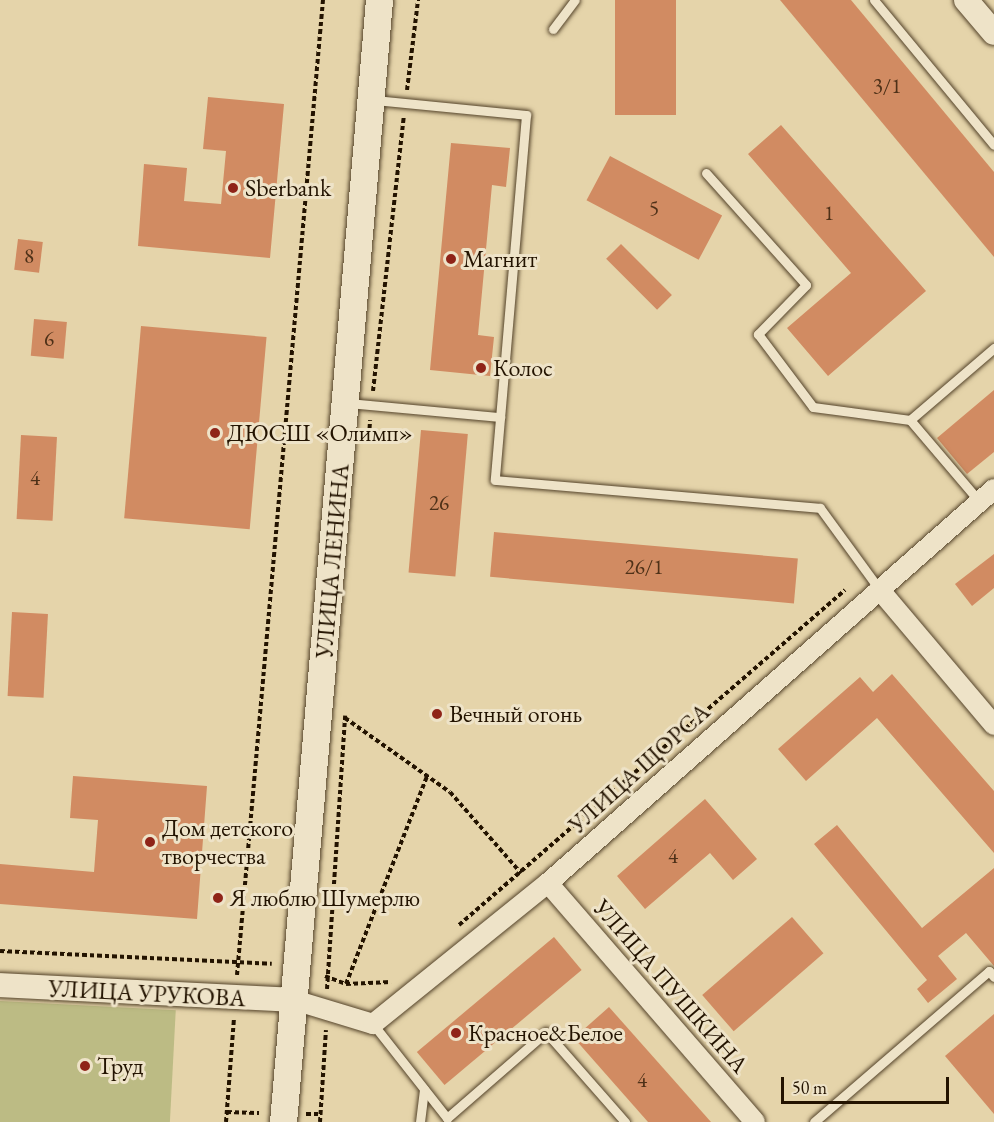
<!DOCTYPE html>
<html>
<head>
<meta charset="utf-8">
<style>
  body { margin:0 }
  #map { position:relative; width:994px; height:1122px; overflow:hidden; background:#e5d4aa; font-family:"EB Garamond",serif }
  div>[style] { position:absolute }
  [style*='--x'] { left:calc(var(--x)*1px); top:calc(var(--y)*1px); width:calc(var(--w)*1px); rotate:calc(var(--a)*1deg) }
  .green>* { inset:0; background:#bcbb84; transform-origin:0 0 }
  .building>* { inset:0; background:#d18b62; transform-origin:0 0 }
  .path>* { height:4px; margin-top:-2px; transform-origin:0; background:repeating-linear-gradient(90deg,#231300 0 4.5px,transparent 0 7.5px) }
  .roads { filter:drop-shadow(0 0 2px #54432a) drop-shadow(0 0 2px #54432a) }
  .service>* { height:9px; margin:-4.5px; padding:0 4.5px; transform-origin:4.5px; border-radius:4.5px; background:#eee3c8 }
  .minor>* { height:20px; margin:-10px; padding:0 10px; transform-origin:10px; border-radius:10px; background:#eee3c8 }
  .tertiary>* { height:24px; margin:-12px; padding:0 12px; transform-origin:12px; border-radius:12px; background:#eee3c8 }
  .secondary>* { height:27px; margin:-13.5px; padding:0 13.5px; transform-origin:13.5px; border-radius:13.5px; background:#eee3c8 }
  .dots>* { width:16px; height:16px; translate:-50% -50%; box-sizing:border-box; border:3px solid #eee3c8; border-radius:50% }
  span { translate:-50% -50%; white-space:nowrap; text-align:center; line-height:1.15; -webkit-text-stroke:6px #eee3c8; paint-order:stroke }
  .number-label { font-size:21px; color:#4e3118 }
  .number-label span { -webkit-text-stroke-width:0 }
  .poi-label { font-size:24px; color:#231300 }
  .left { translate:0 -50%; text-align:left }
  .street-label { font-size:24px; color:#231300 }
  .scale { position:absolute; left:781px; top:1077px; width:168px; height:27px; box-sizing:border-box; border:3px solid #231300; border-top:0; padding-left:8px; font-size:18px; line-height:21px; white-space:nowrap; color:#231300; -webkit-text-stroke:4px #eee3c8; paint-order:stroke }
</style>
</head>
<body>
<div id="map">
  <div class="green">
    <i style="left:0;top:1001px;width:176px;height:121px;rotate:3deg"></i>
  </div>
  <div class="building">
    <i style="left:615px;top:0;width:61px;height:115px"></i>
    <i style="clip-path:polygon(780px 0,851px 0,994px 172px,994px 257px)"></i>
    <i style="clip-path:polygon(208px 97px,284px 104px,270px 258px,138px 246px,144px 164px,187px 168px,184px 201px,221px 204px,226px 151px,203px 149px)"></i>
    <i style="clip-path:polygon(781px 125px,926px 291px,828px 376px,787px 328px,851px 273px,748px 154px)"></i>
    <i style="clip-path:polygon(451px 143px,510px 148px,506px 187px,492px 185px,478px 335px,494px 337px,490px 376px,430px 370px)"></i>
    <i style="left:610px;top:156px;width:127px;height:50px;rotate:28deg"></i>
    <i style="left:18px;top:239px;width:25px;height:31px;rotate:7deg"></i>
    <i style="left:621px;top:244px;width:72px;height:21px;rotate:45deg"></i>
    <i style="left:34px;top:319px;width:33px;height:37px;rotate:5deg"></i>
    <i style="left:141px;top:326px;width:126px;height:193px;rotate:5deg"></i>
    <i style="clip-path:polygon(994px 390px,994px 452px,967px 474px,937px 438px)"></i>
    <i style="left:421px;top:430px;width:47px;height:143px;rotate:5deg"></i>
    <i style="left:21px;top:435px;width:36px;height:84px;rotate:3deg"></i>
    <i style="left:494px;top:532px;width:305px;height:45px;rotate:5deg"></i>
    <i style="clip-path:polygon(994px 554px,994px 588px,972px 606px,955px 584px)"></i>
    <i style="left:12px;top:612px;width:36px;height:84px;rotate:3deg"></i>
    <i style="clip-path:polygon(892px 674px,994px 791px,994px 853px,877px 718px,806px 781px,778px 749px,860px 677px,873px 692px)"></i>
    <i style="clip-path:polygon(73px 776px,207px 786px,197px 919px,0 904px,0 864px,94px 872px,98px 820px,70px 818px)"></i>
    <i style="clip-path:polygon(705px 799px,757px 859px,733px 880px,710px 853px,645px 909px,617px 876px)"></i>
    <i style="clip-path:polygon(837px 825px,922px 928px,994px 868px,994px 966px,966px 933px,938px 956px,957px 979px,928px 1003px,917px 989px,927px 980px,814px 844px)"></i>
    <i style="left:792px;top:917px;width:48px;height:119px;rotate:49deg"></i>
    <i style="left:554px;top:937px;width:43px;height:179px;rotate:50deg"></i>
    <i style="clip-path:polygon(609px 1007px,711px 1122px,648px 1122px,574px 1038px)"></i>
    <i style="clip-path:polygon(994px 1014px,994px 1114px,945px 1056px)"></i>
  </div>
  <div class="path">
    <i style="--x:407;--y:90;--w:91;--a:-83"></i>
    <i style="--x:373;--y:391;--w:277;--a:-83.6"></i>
    <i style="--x:369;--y:436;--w:16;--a:-86"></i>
    <i style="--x:345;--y:718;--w:128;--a:35.2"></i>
    <i style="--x:450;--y:792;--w:108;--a:48.8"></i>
    <i style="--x:459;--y:925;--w:511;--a:-40.95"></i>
    <i style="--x:0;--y:951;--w:272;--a:2.7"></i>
    <i style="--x:237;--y:975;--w:979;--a:-84.96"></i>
    <i style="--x:325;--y:976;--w:22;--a:21"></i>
    <i style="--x:346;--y:984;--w:45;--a:-2.5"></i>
    <i style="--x:346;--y:984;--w:223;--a:-68.7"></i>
    <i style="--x:327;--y:989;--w:274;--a:-86.2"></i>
    <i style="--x:227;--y:1112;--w:32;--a:2"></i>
    <i style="--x:306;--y:1114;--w:14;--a:0"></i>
    <i style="--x:226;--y:1122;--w:104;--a:-85.6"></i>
    <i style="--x:320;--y:1122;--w:92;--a:-86.3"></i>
  </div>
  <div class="roads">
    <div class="service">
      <i style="--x:874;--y:0;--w:188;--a:50.4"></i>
      <i style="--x:553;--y:29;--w:36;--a:-53"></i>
      <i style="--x:374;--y:100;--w:153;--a:5.6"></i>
      <i style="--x:526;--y:115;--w:366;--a:94.9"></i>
      <i style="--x:495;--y:480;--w:326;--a:4.9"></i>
      <i style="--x:820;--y:508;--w:100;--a:53.9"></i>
      <i style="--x:706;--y:173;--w:150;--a:48.2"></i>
      <i style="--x:806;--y:285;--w:69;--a:134.4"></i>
      <i style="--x:758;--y:334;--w:91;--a:53"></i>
      <i style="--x:813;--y:407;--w:98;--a:7.6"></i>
      <i style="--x:348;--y:403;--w:153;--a:5.3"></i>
      <i style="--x:979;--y:501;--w:106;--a:-130.4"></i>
      <i style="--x:910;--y:420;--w:111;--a:-40.6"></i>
      <i style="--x:373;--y:1024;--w:120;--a:51.8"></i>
      <i style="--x:447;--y:1118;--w:131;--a:-41"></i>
      <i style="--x:546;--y:1032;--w:120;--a:48.7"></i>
      <i style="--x:420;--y:1122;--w:33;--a:-83"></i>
      <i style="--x:814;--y:1122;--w:231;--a:-40.8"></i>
      <i style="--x:989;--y:971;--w:8;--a:50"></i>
    </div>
    <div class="minor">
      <i style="--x:879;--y:589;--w:178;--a:49.8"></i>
      <i style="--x:548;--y:883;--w:316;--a:49.1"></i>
      <i style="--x:294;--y:1000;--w:83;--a:16.9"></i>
      <i style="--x:373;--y:1024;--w:225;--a:-38.9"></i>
      <i style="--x:548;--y:883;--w:595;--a:-41.46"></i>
    </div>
    <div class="tertiary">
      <i style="--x:966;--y:0;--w:43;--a:49.7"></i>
      <i style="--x:0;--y:985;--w:294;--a:2.9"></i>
    </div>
    <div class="secondary">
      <i style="--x:283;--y:1122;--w:1126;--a:-85.11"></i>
    </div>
  </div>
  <div class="dots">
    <i style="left:233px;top:188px;background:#8f2418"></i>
    <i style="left:451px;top:259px;background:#8f2418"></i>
    <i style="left:481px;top:368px;background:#8f2418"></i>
    <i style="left:215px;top:433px;background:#8f2418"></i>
    <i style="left:437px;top:714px;background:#8f2418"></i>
    <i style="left:150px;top:842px;background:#8f2418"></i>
    <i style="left:218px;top:898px;background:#8f2418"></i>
    <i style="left:456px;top:1033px;background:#8f2418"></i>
    <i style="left:85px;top:1066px;background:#8f2418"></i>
  </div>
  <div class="number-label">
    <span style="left:887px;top:86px">3/1</span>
    <span style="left:654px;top:208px">5</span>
    <span style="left:829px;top:213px">1</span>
    <span style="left:29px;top:256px">8</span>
    <span style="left:49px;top:339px">6</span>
    <span style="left:35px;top:478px">4</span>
    <span style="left:439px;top:503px">26</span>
    <span style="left:644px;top:567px">26/1</span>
    <span style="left:673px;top:856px">4</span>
    <span style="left:642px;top:1080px">4</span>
  </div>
  <div class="poi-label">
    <span class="left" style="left:245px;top:188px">Sberbank</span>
    <span class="left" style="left:463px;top:259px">Магнит</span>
    <span class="left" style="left:493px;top:368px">Колос</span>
    <span class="left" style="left:227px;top:433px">ДЮСШ «Олимп»</span>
    <span class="left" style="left:449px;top:714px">Вечный огонь</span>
    <span class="left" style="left:162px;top:842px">Дом детского<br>творчества</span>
    <span class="left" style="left:230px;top:898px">Я люблю Шумерлю</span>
    <span class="left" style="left:468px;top:1033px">Красное&amp;Белое</span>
    <span class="left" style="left:97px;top:1066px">Труд</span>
  </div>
  <div class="street-label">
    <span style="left:332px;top:561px;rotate:-85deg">УЛИЦА ЛЕНИНА</span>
    <span style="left:639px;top:768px;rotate:-42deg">УЛИЦА ЩОРСА</span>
    <span style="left:671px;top:986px;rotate:49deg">УЛИЦА ПУШКИНА</span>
    <span style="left:147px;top:993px;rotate:3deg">УЛИЦА УРУКОВА</span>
  </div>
  <div class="scale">50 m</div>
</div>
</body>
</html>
